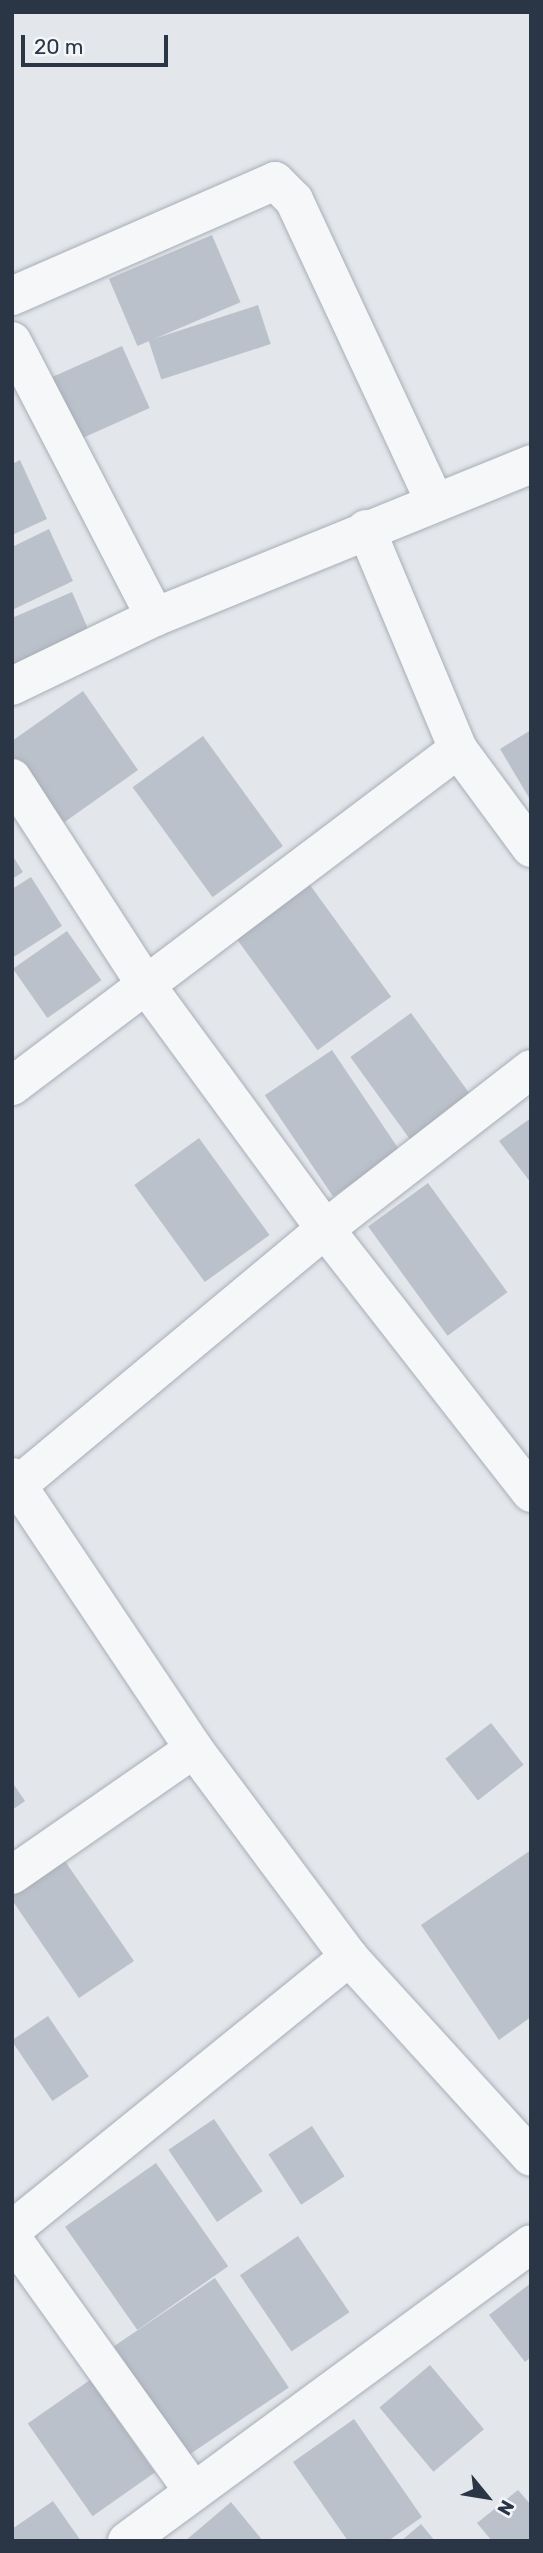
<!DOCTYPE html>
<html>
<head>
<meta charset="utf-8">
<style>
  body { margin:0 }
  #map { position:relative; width:543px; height:2553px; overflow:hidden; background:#e3e7ec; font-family:Rubik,sans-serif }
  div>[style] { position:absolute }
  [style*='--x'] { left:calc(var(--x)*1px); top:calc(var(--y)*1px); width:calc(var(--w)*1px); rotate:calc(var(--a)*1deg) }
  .building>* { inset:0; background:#bac1ca; transform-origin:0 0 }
  .roads { filter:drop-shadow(0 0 2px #a8aeb7) drop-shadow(0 0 2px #a8aeb7) }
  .minor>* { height:38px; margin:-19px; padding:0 19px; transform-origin:19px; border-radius:19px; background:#f6f7f9 }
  span { translate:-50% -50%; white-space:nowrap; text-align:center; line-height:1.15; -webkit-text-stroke:5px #f3f6f9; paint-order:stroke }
  .frame { position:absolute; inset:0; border:14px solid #2a3645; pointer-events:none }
  .north { position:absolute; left:452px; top:2462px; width:70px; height:70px; -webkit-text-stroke:5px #f3f6f9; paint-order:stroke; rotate:120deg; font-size:19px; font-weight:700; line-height:28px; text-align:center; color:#2a3645 }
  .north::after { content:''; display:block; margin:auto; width:24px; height:32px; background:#2a3645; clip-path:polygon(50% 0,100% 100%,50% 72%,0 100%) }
  .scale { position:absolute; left:21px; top:35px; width:147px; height:32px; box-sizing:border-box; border:4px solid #2a3645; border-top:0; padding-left:9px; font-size:21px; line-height:24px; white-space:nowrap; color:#2a3645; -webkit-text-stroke:5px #f3f6f9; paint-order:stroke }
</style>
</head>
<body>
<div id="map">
  <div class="building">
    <i style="left:212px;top:235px;width:73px;height:112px;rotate:67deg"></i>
    <i style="left:258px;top:305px;width:41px;height:115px;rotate:72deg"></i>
    <i style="left:122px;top:346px;width:68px;height:98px;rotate:66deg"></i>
    <i style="clip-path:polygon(20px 460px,47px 519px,12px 535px,12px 464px)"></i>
    <i style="clip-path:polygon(49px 529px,73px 581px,12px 610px,12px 547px)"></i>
    <i style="clip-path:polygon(72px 592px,92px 638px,12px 666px,12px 618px)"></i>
    <i style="clip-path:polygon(83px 691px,138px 770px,59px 826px,12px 759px,12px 741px)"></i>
    <i style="clip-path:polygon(531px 730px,531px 801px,500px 749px)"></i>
    <i style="left:203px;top:736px;width:136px;height:87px;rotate:54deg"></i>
    <i style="clip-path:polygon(12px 855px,23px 872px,12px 879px)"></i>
    <i style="clip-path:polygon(31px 877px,62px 926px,12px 958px,12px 889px)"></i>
    <i style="left:310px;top:885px;width:138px;height:91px;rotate:54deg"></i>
    <i style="left:67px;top:931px;width:60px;height:66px;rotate:55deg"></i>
    <i style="left:411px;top:1013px;width:103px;height:75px;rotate:54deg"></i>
    <i style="left:332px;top:1050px;width:122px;height:81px;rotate:56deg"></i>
    <i style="clip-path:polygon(531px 1118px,531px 1183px,499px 1141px)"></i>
    <i style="left:199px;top:1138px;width:120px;height:80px;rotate:54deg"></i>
    <i style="left:428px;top:1183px;width:135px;height:74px;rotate:54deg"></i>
    <i style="left:491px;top:1723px;width:53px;height:58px;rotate:52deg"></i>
    <i style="clip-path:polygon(12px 1782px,25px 1801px,12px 1810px)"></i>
    <i style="clip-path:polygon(531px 1850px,531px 2017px,499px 2040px,421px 1925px)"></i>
    <i style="clip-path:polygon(58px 1851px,134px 1961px,79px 1998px,12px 1900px,12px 1884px)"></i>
    <i style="left:48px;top:2016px;width:73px;height:44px;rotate:56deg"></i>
    <i style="left:214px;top:2119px;width:87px;height:55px;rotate:56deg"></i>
    <i style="left:312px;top:2126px;width:60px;height:52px;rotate:57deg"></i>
    <i style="left:156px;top:2163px;width:126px;height:111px;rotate:55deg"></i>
    <i style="left:298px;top:2236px;width:92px;height:70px;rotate:56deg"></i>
    <i style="left:215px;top:2278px;width:132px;height:122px;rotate:56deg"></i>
    <i style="clip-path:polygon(531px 2283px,531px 2357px,525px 2362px,489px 2315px)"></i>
    <i style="left:430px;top:2365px;width:84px;height:66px;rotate:50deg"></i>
    <i style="left:90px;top:2380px;width:113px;height:76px;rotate:55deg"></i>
    <i style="clip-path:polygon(354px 2419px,422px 2517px,388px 2541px,348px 2541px,293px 2462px)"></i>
    <i style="clip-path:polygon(518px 2490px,531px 2505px,531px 2541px,492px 2541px,477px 2523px)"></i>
    <i style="clip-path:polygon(53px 2501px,81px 2541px,12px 2541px,12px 2529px)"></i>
    <i style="clip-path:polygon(231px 2502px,263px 2541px,185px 2541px)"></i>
    <i style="clip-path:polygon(421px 2524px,435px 2541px,401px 2541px)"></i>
  </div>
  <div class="roads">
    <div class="minor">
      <i style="--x:12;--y:296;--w:287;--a:-23.6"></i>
      <i style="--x:275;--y:181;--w:27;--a:45"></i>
      <i style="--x:294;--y:200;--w:333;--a:65"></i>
      <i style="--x:12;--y:341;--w:311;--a:62.6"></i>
      <i style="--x:366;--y:529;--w:238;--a:67.3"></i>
      <i style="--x:458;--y:749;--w:123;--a:53.6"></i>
      <i style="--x:12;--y:686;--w:159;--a:-25.8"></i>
      <i style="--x:155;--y:617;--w:406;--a:-22.1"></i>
      <i style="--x:12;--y:778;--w:247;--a:57.1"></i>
      <i style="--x:146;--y:985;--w:303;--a:53.7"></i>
      <i style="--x:325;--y:1229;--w:335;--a:52"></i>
      <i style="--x:12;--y:1086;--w:559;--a:-37.07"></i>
      <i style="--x:12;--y:1477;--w:327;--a:56.2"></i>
      <i style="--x:194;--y:1749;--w:259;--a:53.3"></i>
      <i style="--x:12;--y:1490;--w:408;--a:-39.8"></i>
      <i style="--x:325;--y:1229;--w:261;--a:-37.8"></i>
      <i style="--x:12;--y:1875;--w:221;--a:-34.7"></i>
      <i style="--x:12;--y:2230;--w:434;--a:-39"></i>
      <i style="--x:349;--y:1957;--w:270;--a:47.7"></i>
      <i style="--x:12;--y:2238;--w:312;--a:54.4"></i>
      <i style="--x:127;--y:2541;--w:501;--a:-36.32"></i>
    </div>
  </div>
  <div class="frame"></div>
  <div class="north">N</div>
  <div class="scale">20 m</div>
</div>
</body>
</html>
